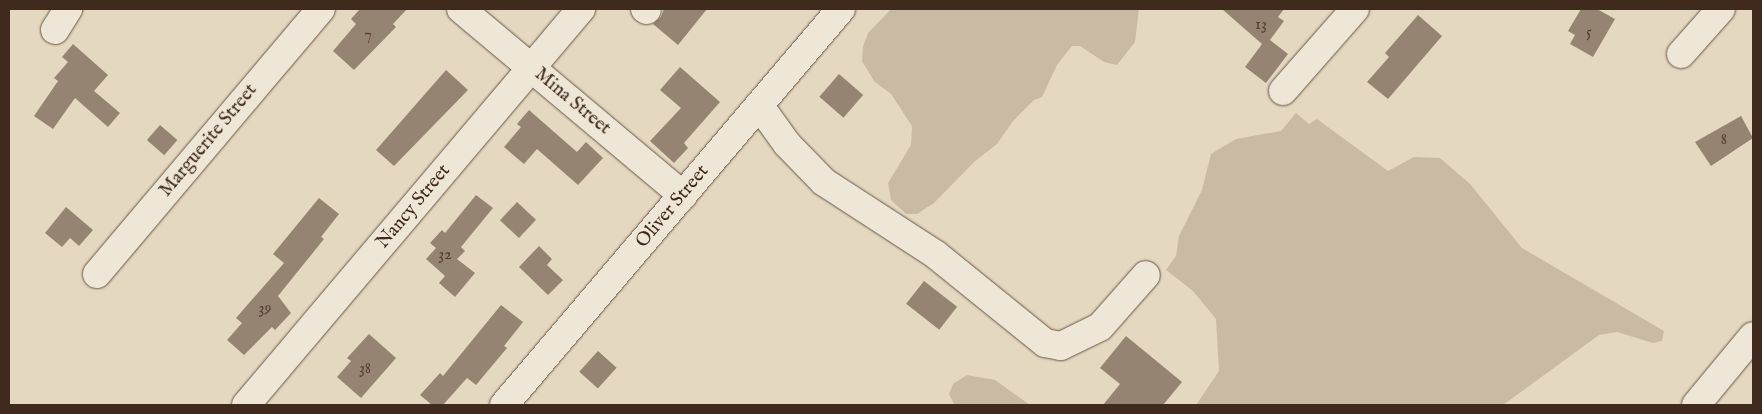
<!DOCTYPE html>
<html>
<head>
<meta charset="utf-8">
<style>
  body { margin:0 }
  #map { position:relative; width:1762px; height:414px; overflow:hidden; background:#e5d8c0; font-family:"IM FELL English",serif }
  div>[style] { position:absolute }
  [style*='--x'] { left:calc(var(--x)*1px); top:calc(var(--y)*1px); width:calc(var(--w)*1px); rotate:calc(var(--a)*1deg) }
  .green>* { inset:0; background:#c9baa4 }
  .building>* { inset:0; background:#968472; transform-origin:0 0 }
  .roads { filter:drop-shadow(0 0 1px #695646) drop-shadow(0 0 1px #695646) }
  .minor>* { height:28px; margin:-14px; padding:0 14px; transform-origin:14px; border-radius:14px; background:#eee6d6 }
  span { translate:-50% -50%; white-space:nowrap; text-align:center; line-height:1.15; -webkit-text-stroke:5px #eee6d6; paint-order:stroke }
  .number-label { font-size:16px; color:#564033 }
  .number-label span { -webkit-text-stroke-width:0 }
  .street-label { font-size:19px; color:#402a1e }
  .frame { position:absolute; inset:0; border:10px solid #402a1e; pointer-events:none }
</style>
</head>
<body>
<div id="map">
  <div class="green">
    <i style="clip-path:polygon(891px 9px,1139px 9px,1135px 42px,1117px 65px,1104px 62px,1080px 46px,1072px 46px,1057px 65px,1042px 97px,1034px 100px,1013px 121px,997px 144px,974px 162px,934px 203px,917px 214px,906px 214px,891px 200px,888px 183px,911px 145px,912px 126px,891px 94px,874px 81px,862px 61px,863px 46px,868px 33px)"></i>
    <i style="clip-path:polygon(1296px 113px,1309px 124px,1317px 119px,1388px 171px,1414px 157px,1440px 158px,1470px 184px,1522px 248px,1664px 331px,1662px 341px,1653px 343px,1617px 332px,1599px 335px,1503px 405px,1196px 405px,1219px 371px,1216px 319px,1193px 291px,1166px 270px,1176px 256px,1179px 236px,1202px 190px,1211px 154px,1236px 139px,1281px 131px)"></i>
    <i style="clip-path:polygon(967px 375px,995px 380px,1030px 405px,954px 404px,949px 394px,953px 384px)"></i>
  </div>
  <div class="building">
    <i style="clip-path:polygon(360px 9px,407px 9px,393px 24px,396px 27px,354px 70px,333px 51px,356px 24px,351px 19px)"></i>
    <i style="clip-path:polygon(664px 9px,707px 9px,678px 45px,653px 24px,661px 17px)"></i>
    <i style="clip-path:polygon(1222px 9px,1284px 9px,1278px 17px,1284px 21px,1270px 40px,1288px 54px,1266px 83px,1245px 67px,1262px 44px)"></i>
    <i style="clip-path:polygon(1581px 9px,1597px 9px,1615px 19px,1593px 57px,1570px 44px,1575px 35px,1568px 31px)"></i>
    <i style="clip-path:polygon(1418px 15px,1442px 36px,1388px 99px,1367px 82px,1389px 57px,1385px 53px)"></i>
    <i style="clip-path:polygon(73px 44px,108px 75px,94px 91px,120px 113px,108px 127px,75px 98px,53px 129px,34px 116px,58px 81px,54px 78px,68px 62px,62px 57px)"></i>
    <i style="clip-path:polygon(680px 67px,720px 102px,684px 143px,688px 148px,674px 163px,650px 141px,681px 108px,660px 90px)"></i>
    <i style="clip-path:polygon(446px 70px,468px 90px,394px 166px,376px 150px)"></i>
    <i style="left:839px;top:74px;width:32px;height:30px;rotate:41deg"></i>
    <i style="clip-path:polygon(529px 110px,577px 152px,586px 142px,603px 158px,578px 185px,537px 149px,524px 164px,504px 147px,521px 127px,517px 124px)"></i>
    <i style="clip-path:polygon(1741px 116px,1753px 138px,1711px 166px,1695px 142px)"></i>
    <i style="left:160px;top:125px;width:23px;height:20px;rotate:41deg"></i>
    <i style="clip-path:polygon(476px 195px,493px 208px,461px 247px,465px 251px,457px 259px,475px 273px,455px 297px,439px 283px,445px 276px,426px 259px,436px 248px,430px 243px,442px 230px,445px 233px)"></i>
    <i style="clip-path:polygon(319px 198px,339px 214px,321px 237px,324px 239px,278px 296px,291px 313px,275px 330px,272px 327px,244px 355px,227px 340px,242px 323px,236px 318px,284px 263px,273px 254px)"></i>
    <i style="left:517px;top:202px;width:26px;height:25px;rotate:43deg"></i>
    <i style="clip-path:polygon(66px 207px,93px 230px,79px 246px,70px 238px,62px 247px,45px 233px)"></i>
    <i style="clip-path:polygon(539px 246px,552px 259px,547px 265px,563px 280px,548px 295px,519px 267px)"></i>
    <i style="left:924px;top:281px;width:42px;height:29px;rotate:38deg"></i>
    <i style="clip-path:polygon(501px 305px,523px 322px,504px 346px,507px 348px,476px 385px,467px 378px,443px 405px,432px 405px,420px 395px,440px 373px,443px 376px)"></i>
    <i style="clip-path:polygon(369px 334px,396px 358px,361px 398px,337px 377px,351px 361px,347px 358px)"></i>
    <i style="clip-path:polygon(1126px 336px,1182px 382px,1163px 405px,1103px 405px,1120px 384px,1100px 368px)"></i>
    <i style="left:598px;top:351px;width:25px;height:28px;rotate:42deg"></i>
  </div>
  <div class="roads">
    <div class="minor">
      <i style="--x:461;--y:9;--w:290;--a:40"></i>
      <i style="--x:645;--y:9;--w:2;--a:27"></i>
      <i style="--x:55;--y:30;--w:25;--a:-58"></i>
      <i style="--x:1681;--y:54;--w:60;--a:-48.4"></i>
      <i style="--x:1283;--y:91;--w:109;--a:-48.7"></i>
      <i style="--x:759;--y:105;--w:48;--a:54.3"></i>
      <i style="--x:787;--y:144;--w:53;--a:45.8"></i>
      <i style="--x:824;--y:182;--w:132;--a:33"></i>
      <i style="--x:935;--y:254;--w:141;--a:39"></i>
      <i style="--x:1045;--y:343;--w:16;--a:11"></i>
      <i style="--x:1061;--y:346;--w:43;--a:-26"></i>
      <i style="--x:1100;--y:327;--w:69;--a:-48.5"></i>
      <i style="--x:97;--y:274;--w:347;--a:-49.8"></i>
      <i style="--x:246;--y:405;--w:519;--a:-49.77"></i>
      <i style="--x:504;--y:405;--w:520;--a:-49.6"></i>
      <i style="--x:1696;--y:405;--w:89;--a:-50.4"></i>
    </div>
  </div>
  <div class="number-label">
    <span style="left:1261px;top:25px">13</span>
    <span style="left:1589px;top:33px">5</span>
    <span style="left:368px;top:35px">7</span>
    <span style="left:1724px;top:140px">8</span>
    <span style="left:445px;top:255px">32</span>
    <span style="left:265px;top:309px">39</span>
    <span style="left:365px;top:369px">38</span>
  </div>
  <div class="street-label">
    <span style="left:572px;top:102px;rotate:40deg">Mina Street</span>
    <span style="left:209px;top:141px;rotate:-50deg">Marguerite Street</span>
    <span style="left:414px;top:207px;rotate:-50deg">Nancy Street</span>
    <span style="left:673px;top:207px;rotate:-50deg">Oliver Street</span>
  </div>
  <div class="frame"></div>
</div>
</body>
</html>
